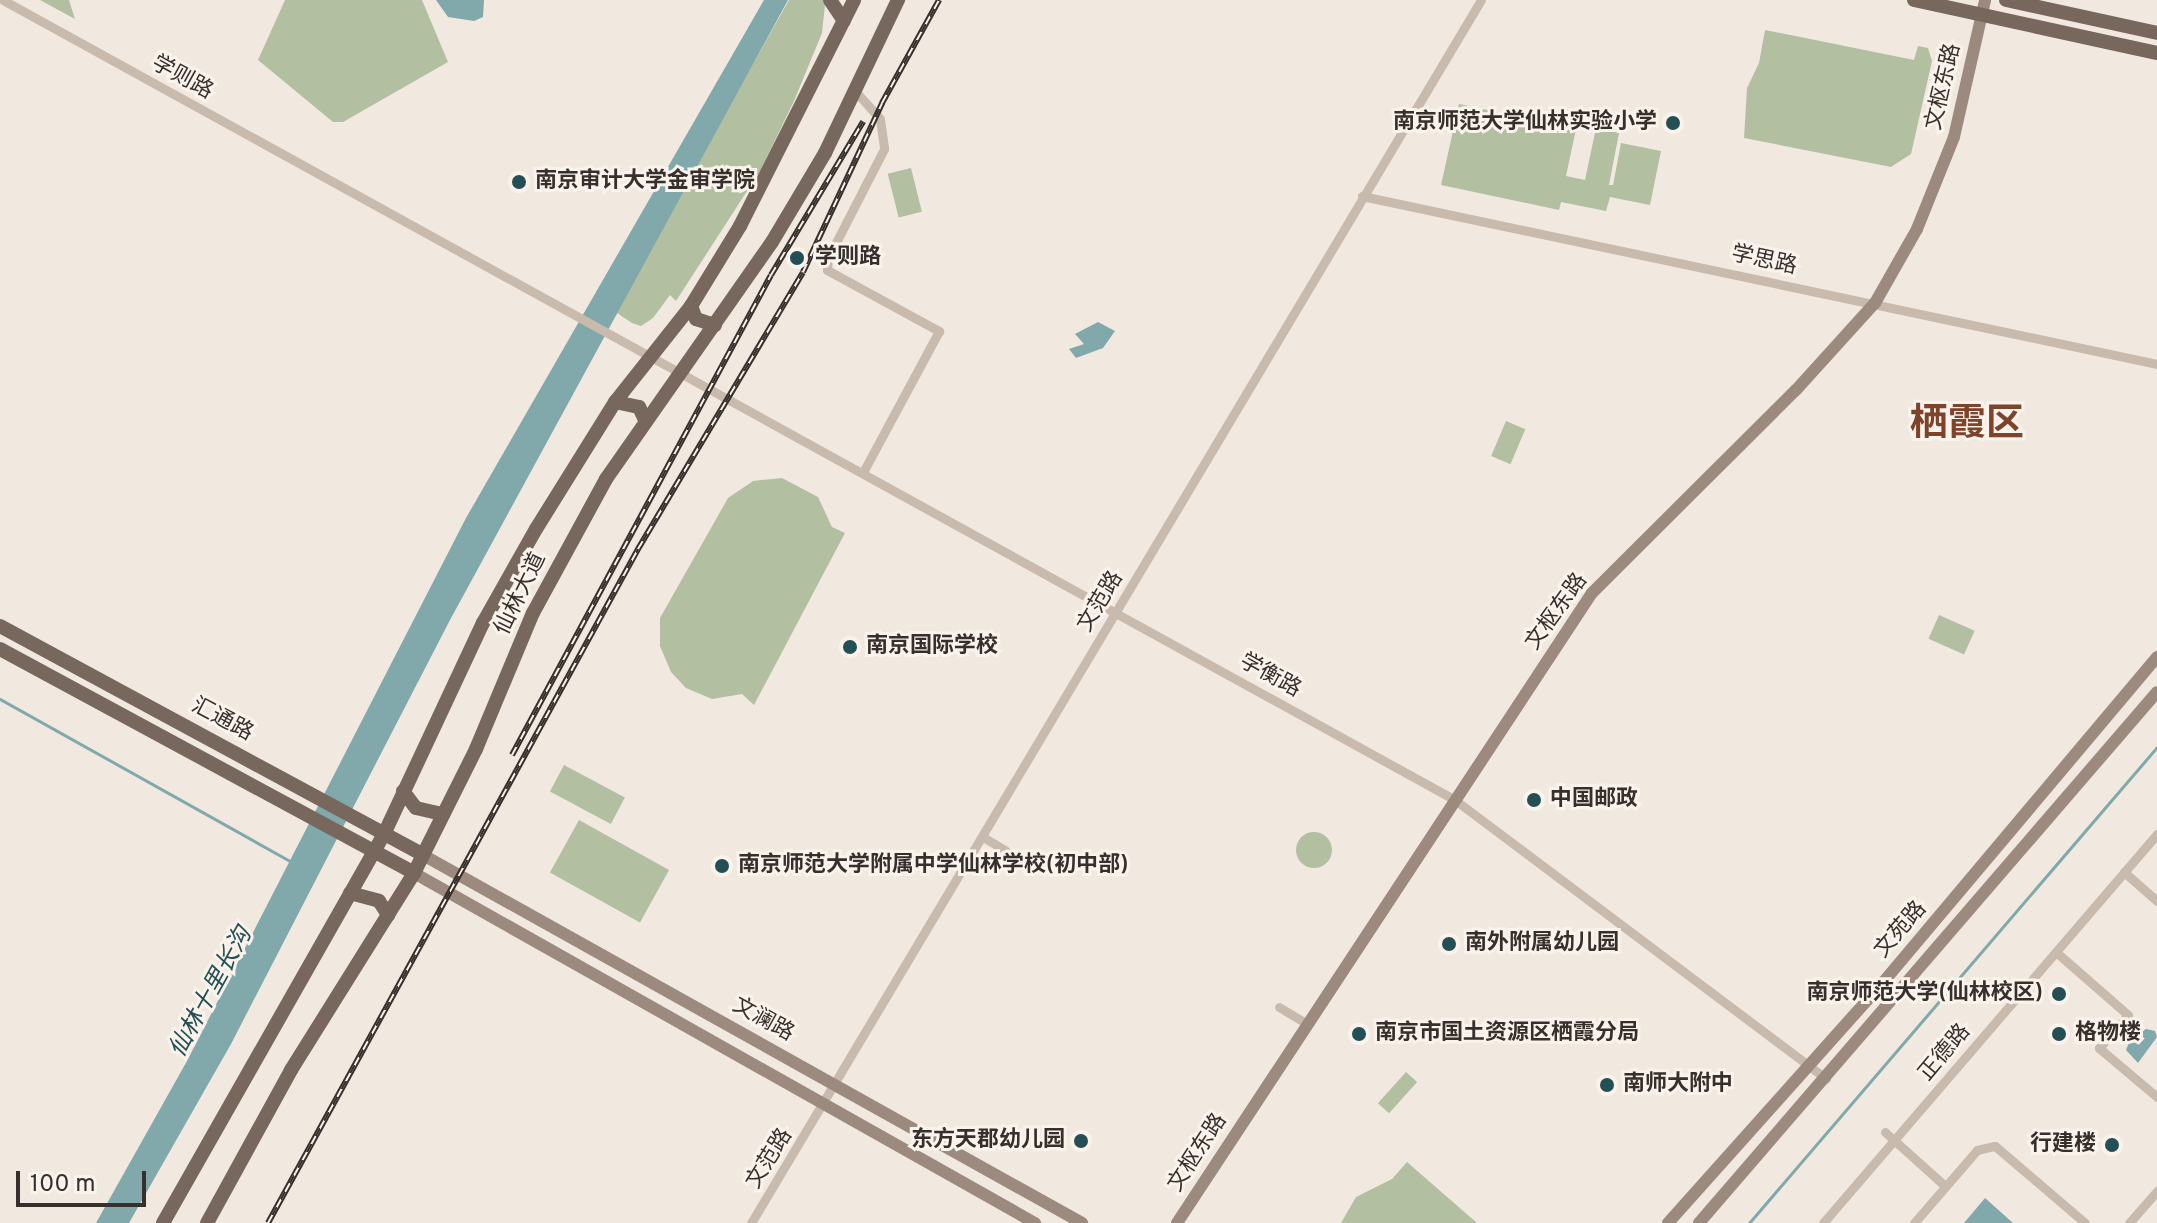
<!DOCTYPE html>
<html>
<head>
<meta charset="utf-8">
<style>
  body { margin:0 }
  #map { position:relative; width:2157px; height:1223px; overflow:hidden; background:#f1e9e0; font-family:Overpass,"Noto Sans SC",sans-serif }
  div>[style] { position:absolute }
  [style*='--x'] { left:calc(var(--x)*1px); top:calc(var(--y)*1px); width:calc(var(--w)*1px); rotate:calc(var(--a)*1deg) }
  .green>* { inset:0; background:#b3bfa1; transform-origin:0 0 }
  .round { border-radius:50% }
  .water>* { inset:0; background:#81a8ab }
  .stream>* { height:3px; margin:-1.5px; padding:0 1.5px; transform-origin:1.5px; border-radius:1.5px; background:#81a8ab }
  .street>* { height:9px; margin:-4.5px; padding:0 4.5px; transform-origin:4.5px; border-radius:4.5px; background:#c8baad }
  .secondary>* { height:12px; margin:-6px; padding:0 6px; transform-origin:6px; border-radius:6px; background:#9c8a7e }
  .primary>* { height:14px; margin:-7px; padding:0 7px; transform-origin:7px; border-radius:7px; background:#77675d }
  .rail>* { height:6px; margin-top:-3px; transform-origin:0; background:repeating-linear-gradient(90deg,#f9f3ec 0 9px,#372f2b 0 18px); box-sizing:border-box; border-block:2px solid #372f2b }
  .dots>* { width:22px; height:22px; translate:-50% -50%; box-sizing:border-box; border:4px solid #f9f3ec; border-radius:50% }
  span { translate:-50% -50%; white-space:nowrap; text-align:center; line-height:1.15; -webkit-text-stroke:6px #f9f3ec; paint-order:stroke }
  .street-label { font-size:22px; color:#372f2b }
  .poi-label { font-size:22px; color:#372f2b; font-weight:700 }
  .right { translate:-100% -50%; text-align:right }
  .left { translate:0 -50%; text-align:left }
  .water-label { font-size:24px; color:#244f55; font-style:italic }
  .town-label { font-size:38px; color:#7e432b; font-weight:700 }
  .scale { position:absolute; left:16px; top:1171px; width:130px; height:36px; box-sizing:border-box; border:4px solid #372f2b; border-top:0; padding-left:10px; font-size:24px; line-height:28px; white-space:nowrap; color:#372f2b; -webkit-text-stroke:6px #f9f3ec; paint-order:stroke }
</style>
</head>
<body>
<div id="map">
  <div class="green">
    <i style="clip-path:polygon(40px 0,69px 0,75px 19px)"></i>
    <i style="clip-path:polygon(285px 0,422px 0,448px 62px,343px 122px,333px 122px,258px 60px)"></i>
    <i style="clip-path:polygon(789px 0,823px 0,825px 5px,822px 33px,794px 101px,760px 171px,676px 301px,670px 295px,653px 318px,641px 326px,632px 323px,614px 311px)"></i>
    <i style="clip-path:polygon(1765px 30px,1914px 60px,1918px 46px,1928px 48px,1932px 61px,1911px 154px,1891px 167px,1744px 138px,1747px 88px,1759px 63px)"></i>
    <i style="clip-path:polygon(1459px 104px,1576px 129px,1566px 176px,1585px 180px,1596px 128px,1619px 133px,1609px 185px,1613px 185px,1621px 143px,1661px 151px,1650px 205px,1610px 197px,1606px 211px,1561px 202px,1559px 210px,1441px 185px)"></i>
    <i style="left:911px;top:168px;width:45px;height:24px;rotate:76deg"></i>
    <i style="left:1506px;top:421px;width:21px;height:38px;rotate:23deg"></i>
    <i style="clip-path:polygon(782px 478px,818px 497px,832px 527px,845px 533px,754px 705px,742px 694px,712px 699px,686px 688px,671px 672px,660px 646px,660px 618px,728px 498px,753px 481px)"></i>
    <i style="left:1939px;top:615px;width:39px;height:26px;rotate:24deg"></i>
    <i style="left:564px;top:765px;width:69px;height:30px;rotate:28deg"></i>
    <i style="left:579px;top:820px;width:103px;height:60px;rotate:29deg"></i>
    <i class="round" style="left:1296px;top:832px;width:36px;height:36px"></i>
    <i style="left:1406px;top:1072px;width:15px;height:42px;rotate:42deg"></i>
    <i style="clip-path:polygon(1407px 1162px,1477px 1223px,1341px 1223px,1356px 1197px,1392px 1179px)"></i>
  </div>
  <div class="water">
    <i style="clip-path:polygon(436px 0,505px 0,484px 0,483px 17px,474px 21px,448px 17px)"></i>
    <i style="clip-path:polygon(764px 0,788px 0,450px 620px,231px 1044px,129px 1223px,96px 1223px,187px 1061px,466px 518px)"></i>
    <i style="clip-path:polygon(1098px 322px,1115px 331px,1103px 348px,1076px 358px,1069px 349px,1084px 344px,1075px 334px)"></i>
    <i style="clip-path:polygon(2142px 1028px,2155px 1031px,2157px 1037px,2138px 1063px,2126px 1050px,2134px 1031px)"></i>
    <i style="clip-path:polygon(1985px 1198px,2013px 1223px,1964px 1223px)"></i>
  </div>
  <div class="stream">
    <i style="--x:0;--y:699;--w:332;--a:29.2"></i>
    <i style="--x:1749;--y:1223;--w:627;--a:-49.4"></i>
  </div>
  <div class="street">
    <i style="--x:3;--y:0;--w:1658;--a:28.85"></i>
    <i style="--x:1455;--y:800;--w:464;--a:36.9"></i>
    <i style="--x:856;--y:92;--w:36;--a:48"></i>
    <i style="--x:880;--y:119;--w:30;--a:82"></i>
    <i style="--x:884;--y:149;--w:123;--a:117.2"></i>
    <i style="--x:828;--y:258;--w:12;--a:95"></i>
    <i style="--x:827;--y:270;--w:128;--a:28.6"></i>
    <i style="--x:939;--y:331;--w:160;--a:118.3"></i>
    <i style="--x:1362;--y:196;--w:813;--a:11.93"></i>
    <i style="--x:983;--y:837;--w:26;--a:31"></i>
    <i style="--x:2124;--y:872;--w:44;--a:41.3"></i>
    <i style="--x:2056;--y:952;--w:96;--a:41.2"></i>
    <i style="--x:2128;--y:1015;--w:44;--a:131.3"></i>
    <i style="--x:2099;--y:1048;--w:76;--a:40.2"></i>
    <i style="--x:1279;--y:1007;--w:33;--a:31"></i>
    <i style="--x:1885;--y:1132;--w:81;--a:42"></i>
    <i style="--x:751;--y:1223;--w:1424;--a:-59.17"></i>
    <i style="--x:1823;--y:1223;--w:513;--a:-49.35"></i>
    <i style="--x:1914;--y:1223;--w:96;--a:-49.2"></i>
    <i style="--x:1977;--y:1150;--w:18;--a:-13"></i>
    <i style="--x:1995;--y:1146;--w:118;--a:40.5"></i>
    <i style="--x:2129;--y:1223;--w:43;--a:-48.8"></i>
  </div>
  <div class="secondary">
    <i style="--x:423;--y:855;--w:755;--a:29.18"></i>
    <i style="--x:414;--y:873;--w:713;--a:29.41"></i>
    <i style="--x:1177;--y:1223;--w:754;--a:-56.63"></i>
    <i style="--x:1592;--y:593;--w:288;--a:-44.9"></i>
    <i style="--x:1796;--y:390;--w:118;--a:-47.8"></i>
    <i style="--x:1875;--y:303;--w:85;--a:-60.4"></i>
    <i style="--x:1917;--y:229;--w:99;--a:-68.1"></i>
    <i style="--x:1954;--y:137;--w:140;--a:-77.2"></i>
    <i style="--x:1668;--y:1223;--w:318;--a:-48.2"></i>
    <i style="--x:1880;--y:986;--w:430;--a:-49.9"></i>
    <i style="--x:1699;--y:1223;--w:701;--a:-49.22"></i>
  </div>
  <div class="primary">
    <i style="--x:830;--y:0;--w:25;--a:56"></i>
    <i style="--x:1914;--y:0;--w:249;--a:12.3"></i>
    <i style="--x:2006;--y:0;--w:155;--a:12.3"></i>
    <i style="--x:691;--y:306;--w:14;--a:69"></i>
    <i style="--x:696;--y:319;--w:20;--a:18"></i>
    <i style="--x:615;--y:402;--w:25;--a:12"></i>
    <i style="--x:639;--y:407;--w:14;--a:65"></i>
    <i style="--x:0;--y:626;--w:481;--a:28.4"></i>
    <i style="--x:0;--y:649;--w:471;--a:28.4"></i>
    <i style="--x:403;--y:791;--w:21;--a:53"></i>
    <i style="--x:416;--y:808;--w:28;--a:13"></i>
    <i style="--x:350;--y:893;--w:30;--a:15"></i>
    <i style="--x:379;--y:901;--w:17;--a:57"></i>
    <i style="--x:163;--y:1223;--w:450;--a:-60.4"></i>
    <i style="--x:385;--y:832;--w:231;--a:-64.9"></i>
    <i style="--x:483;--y:623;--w:108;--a:-60.6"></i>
    <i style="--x:536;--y:529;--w:150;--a:-58.1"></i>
    <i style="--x:615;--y:402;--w:122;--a:-51.6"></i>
    <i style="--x:691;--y:306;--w:94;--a:-58.5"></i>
    <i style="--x:740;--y:226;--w:253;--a:-63.2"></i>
    <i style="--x:207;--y:1223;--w:175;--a:-61.2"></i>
    <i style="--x:291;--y:1070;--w:232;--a:-58"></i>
    <i style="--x:414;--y:873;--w:139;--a:-63.4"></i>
    <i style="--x:476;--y:749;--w:147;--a:-67.3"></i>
    <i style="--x:533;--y:613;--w:153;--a:-61.4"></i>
    <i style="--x:606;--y:479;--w:289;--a:-55"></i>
    <i style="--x:772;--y:242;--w:104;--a:-59.2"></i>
    <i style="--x:825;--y:153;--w:170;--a:-64.5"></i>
  </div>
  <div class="rail">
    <i style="--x:512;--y:755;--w:545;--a:-61.65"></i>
    <i style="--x:771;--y:275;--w:179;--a:-59"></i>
    <i style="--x:268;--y:1223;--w:769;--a:-61.23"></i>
    <i style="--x:638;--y:549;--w:322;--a:-59.2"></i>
    <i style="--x:803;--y:272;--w:187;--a:-64.9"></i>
    <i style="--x:882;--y:103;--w:118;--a:-61"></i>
  </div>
  <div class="dots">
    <i style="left:1673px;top:123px;background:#244f55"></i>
    <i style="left:519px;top:182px;background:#244f55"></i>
    <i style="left:797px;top:258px;background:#244f55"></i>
    <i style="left:850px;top:647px;background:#244f55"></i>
    <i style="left:1534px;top:800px;background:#244f55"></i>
    <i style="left:722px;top:866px;background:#244f55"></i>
    <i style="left:1449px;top:944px;background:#244f55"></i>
    <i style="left:2059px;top:994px;background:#244f55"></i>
    <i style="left:1359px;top:1034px;background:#244f55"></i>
    <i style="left:2059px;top:1034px;background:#244f55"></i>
    <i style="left:1607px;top:1085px;background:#244f55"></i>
    <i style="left:1081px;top:1141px;background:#244f55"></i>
    <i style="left:2112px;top:1145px;background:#244f55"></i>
  </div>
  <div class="street-label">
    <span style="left:182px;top:78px;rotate:29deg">学则路</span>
    <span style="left:1944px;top:87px;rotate:-77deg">文枢东路</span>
    <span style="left:1764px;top:261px;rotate:12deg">学思路</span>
    <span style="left:521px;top:594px;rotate:-64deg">仙林大道</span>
    <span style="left:1101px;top:602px;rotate:-59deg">文范路</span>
    <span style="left:1557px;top:612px;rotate:-54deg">文枢东路</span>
    <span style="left:1270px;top:676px;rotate:29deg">学衡路</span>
    <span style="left:222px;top:720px;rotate:28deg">汇通路</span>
    <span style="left:1901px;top:930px;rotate:-49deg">文苑路</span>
    <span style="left:763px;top:1020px;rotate:29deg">文澜路</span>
    <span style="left:1945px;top:1053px;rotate:-50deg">正德路</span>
    <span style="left:1198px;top:1153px;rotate:-57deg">文枢东路</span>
    <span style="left:770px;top:1159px;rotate:-58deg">文范路</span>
  </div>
  <div class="poi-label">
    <span class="right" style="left:1657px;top:123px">南京师范大学仙林实验小学</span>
    <span class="left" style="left:535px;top:182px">南京审计大学金审学院</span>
    <span class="left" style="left:815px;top:258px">学则路</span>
    <span class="left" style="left:866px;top:647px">南京国际学校</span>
    <span class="left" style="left:1550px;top:800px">中国邮政</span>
    <span class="left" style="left:738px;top:866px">南京师范大学附属中学仙林学校(初中部)</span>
    <span class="left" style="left:1465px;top:944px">南外附属幼儿园</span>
    <span class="right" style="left:2043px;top:994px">南京师范大学(仙林校区)</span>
    <span class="left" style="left:1375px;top:1034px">南京市国土资源区栖霞分局</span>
    <span class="left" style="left:2075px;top:1034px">格物楼</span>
    <span class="left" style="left:1623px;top:1085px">南师大附中</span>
    <span class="right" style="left:1065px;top:1141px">东方天郡幼儿园</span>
    <span class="right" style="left:2096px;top:1145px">行建楼</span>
  </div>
  <div class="water-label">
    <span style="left:212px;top:993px;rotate:-61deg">仙林十里长沟</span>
  </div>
  <div class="town-label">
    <span style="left:1967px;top:426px">栖霞区</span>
  </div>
  <div class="scale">100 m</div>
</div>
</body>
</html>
